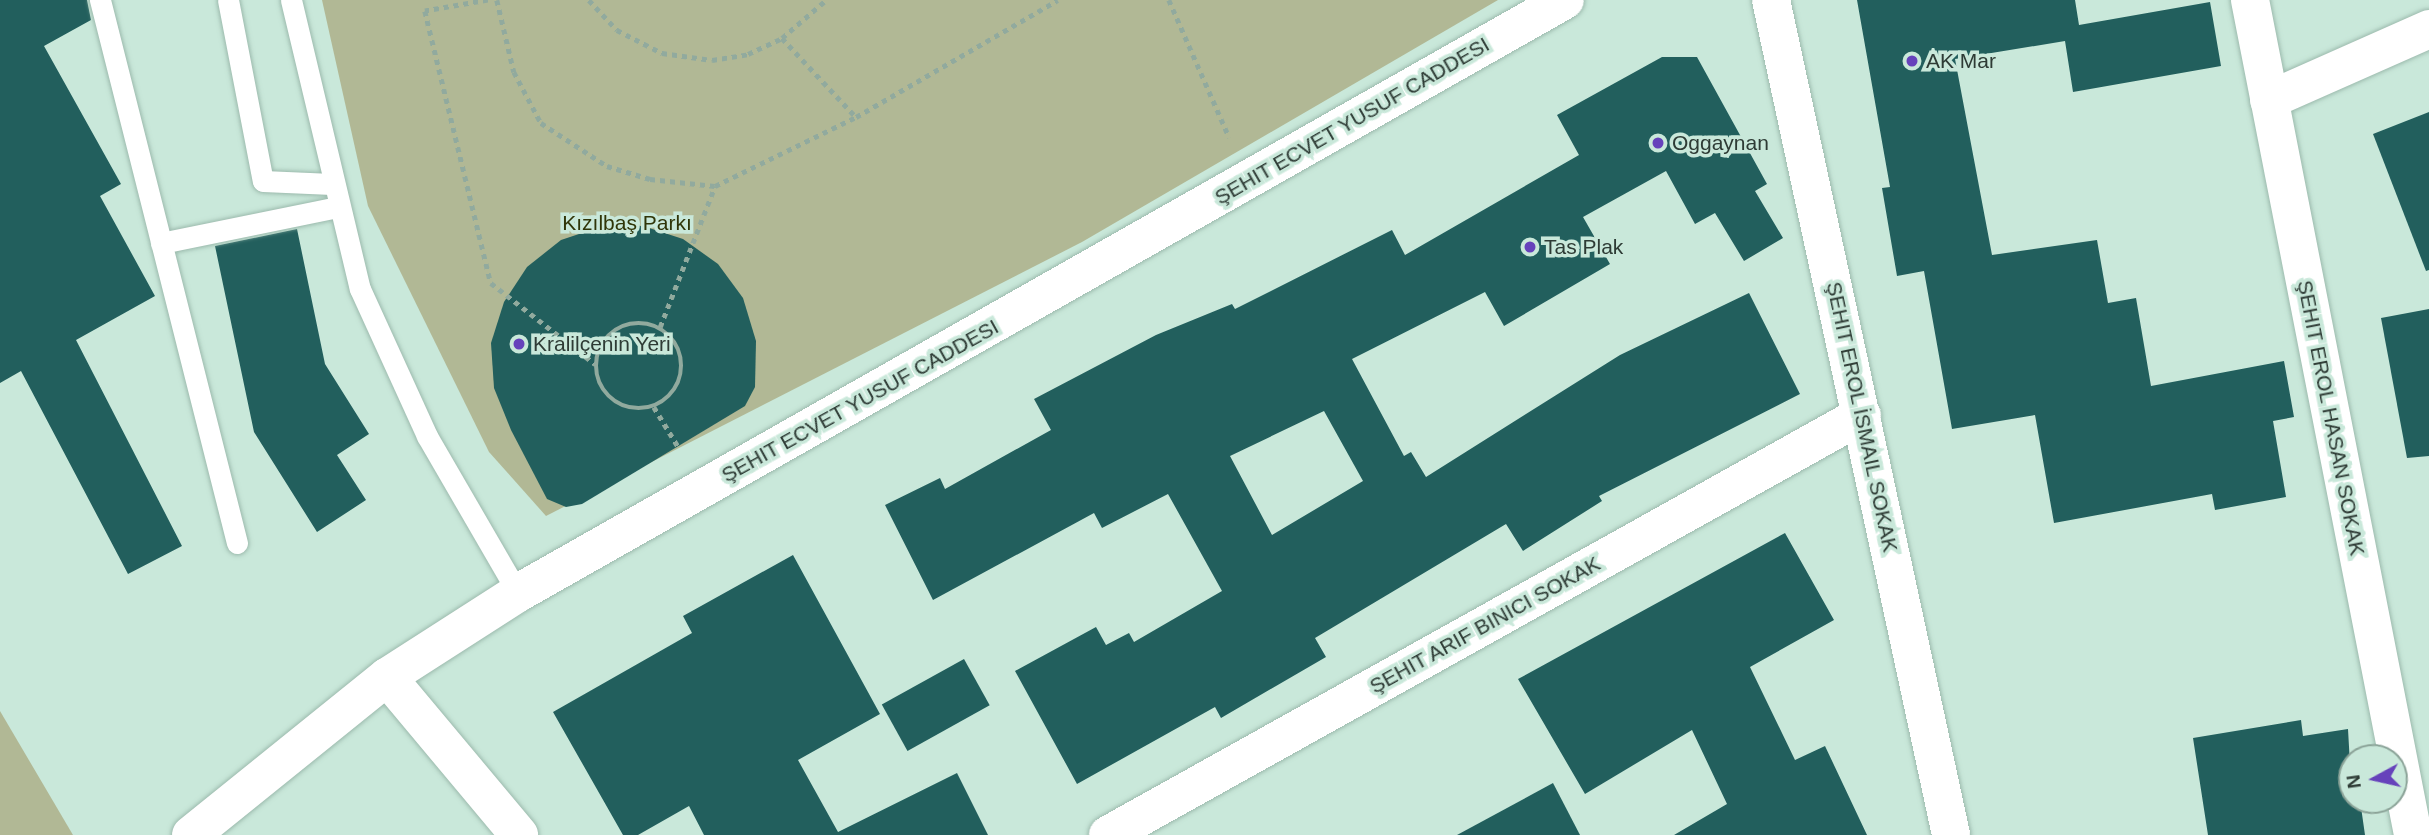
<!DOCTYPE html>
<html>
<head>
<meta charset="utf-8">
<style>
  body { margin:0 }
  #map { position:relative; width:2429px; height:835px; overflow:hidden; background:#c9e8da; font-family:Arial,sans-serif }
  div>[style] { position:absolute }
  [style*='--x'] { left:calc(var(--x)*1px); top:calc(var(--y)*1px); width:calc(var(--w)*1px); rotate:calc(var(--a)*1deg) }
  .green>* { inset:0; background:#b1b895 }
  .building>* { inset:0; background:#225f5d; transform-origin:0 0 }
  .path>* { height:4.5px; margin-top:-2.25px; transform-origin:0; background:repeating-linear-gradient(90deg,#91aa9e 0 5px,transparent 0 10px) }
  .path>.ring { margin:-2.25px; padding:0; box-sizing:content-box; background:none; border:4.5px solid #91aa9e; border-radius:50% }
  .roads { filter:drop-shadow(0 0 2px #9cbaad) drop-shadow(0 0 2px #9cbaad) }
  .lane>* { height:21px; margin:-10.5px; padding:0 10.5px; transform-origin:10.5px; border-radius:10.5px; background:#fff }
  .street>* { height:38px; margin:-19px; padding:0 19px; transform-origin:19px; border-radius:19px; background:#fff }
  .secondary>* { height:38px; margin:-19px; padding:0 19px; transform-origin:19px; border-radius:19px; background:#fff }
  .dots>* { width:19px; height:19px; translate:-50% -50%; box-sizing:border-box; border:4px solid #c9e8da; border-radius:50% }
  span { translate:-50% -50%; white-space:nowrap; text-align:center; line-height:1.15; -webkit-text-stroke:7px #c9e8da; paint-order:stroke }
  .poi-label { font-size:21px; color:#2e3b35 }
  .left { translate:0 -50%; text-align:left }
  .street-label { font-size:21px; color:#2e3b35 }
  .park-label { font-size:21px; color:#2f3508 }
  .north { position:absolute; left:2338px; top:744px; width:70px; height:70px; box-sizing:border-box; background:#c9e8da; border:2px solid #8ba398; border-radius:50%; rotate:262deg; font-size:19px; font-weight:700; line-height:28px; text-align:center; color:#2e3b35 }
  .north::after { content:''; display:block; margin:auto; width:24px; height:32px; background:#6642bb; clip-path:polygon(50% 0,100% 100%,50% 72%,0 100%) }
</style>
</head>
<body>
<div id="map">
  <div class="green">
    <i style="clip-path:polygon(322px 0,1498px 0,1082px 242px,546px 516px,489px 452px,368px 206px)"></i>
    <i style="clip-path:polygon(0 711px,73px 835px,0 835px)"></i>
  </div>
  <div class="building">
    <i style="clip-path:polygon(0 0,87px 0,91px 20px,44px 46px,121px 184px,100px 196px,155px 296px,76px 340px,182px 546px,128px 574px,21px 371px,0 383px)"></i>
    <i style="clip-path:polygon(1857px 0,2075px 0,2079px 25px,2210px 2px,2221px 66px,2073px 92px,2065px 41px,1955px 59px,1992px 255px,2097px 240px,2108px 303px,2136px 298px,2151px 386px,2284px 361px,2294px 417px,2273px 421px,2286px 497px,2215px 510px,2212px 494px,2054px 523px,2035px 415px,1952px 429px,1924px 271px,1897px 276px,1882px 188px,1890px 187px)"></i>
    <i style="clip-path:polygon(evenodd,1662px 57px,1697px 57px,1767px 184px,1755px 191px,1783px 238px,1744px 261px,1715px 213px,1695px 224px,1666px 171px,1583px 217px,1610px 264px,1504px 326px,1485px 292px,1352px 359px,1404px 456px,1411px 452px,1426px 477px,1620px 355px,1749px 293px,1800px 394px,1599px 496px,1602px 501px,1523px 551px,1506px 524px,1315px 638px,1326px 657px,1221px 718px,1215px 707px,1077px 784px,1015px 671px,1096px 627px,1106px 645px,1129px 633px,1134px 642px,1222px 591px,1168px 494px,1102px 528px,1094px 513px,933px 600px,885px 505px,940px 478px,945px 489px,1051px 430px,1034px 399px,1156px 335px,1232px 304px,1235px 309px,1392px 230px,1405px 255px,1579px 155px,1557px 115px,1662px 57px,1324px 411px,1363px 481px,1272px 535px,1230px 456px,1324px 411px)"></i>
    <i style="clip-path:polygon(2429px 112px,2429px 270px,2426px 271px,2373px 134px)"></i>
    <i style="clip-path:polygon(643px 226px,683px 239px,718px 264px,743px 298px,756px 341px,755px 387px,745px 406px,582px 504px,566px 507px,547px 499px,511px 430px,494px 388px,491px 343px,504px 302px,527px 267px,561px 240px,600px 227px)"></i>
    <i style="clip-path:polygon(297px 229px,325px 364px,369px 434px,337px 455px,366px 500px,317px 532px,254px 432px,215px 246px)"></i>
    <i style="clip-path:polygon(2429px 309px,2429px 456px,2407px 458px,2381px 318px)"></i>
    <i style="clip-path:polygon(1785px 533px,1834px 620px,1750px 667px,1795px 760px,1825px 746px,1867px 835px,1674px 835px,1727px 804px,1692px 730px,1585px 794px,1518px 679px)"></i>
    <i style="clip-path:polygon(793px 555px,880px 714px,798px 760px,838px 832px,957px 773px,988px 835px,704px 835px,689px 806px,638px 835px,623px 835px,553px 712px,692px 633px,683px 616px)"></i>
    <i style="left:964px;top:659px;width:53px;height:94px;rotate:61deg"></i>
    <i style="clip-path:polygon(2301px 720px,2303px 736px,2348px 729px,2352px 800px,2360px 800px,2365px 835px,2208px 835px,2193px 738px)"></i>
    <i style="clip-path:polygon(1553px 783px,1580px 835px,1457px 835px)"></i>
  </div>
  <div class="path">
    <i style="--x:488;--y:0;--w:64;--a:170.1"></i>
    <i style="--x:425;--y:11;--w:280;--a:76.4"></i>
    <i style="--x:491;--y:283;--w:132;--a:37.9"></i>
    <i style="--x:497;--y:0;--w:74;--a:76.7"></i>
    <i style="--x:514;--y:72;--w:58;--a:62.1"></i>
    <i style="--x:541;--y:123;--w:79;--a:33.1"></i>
    <i style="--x:607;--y:166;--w:45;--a:16.8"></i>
    <i style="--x:650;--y:179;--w:65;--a:6.1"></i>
    <i style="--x:715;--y:186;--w:157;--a:-26.1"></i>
    <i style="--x:856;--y:117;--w:233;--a:-30.1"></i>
    <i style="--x:589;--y:0;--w:41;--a:47"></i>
    <i style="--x:617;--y:30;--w:51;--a:27.1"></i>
    <i style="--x:662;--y:53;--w:50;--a:8"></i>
    <i style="--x:712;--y:60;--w:36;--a:-9"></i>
    <i style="--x:748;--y:54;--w:38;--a:-25"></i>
    <i style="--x:782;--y:38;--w:58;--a:-40.8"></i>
    <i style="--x:1169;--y:0;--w:150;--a:66.3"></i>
    <i style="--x:782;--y:38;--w:107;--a:46.9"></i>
    <i class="ring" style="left:596px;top:323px;width:81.5px;height:81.5px"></i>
    <i style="--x:660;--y:327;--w:151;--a:-68.7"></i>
    <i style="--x:654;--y:407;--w:48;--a:58.6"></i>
  </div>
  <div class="roads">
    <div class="lane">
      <i style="--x:100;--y:0;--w:560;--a:75.84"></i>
      <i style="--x:228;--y:0;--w:184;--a:79.1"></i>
      <i style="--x:263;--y:181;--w:69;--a:2.5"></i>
      <i style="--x:291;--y:0;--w:297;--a:76.6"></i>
      <i style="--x:360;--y:289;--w:162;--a:65.5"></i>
      <i style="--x:427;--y:436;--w:181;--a:59.9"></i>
      <i style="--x:161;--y:243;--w:181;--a:-11.5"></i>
    </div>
    <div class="street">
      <i style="--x:1771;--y:0;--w:854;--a:77.83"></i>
      <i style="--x:2250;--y:0;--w:851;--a:78.95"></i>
      <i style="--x:2269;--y:100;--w:175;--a:-23.9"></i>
      <i style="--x:387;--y:677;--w:206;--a:50.1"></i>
      <i style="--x:1108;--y:835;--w:863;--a:-29.12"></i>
    </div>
    <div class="secondary">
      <i style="--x:191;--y:835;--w:252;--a:-38.9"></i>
      <i style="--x:387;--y:677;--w:156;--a:-32.7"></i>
      <i style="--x:518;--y:593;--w:1203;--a:-29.53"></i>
    </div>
  </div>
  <div class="dots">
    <i style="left:1912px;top:61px;background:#6642bb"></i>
    <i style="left:1658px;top:143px;background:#6642bb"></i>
    <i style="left:1530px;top:247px;background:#6642bb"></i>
    <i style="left:519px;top:344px;background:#6642bb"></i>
  </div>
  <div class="poi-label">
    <span class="left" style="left:1926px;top:61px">AK Mar</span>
    <span class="left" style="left:1672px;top:143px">Oggaynan</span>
    <span class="left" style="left:1544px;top:247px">Tas Plak</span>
    <span class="left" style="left:533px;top:344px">Kralilçenin Yeri</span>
  </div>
  <div class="street-label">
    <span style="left:1352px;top:121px;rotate:-30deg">ŞEHIT ECVET YUSUF CADDESI</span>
    <span style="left:860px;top:401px;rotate:-29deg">ŞEHIT ECVET YUSUF CADDESI</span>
    <span style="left:1862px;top:417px;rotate:78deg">ŞEHIT EROL İSMAIL SOKAK</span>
    <span style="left:2331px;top:418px;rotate:79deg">ŞEHIT EROL HASAN SOKAK</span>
    <span style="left:1485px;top:625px;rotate:-29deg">ŞEHIT ARIF BINICI SOKAK</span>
  </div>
  <div class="park-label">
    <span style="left:627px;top:223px">Kızılbaş Parkı</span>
  </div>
  <div class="north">N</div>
</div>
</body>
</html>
